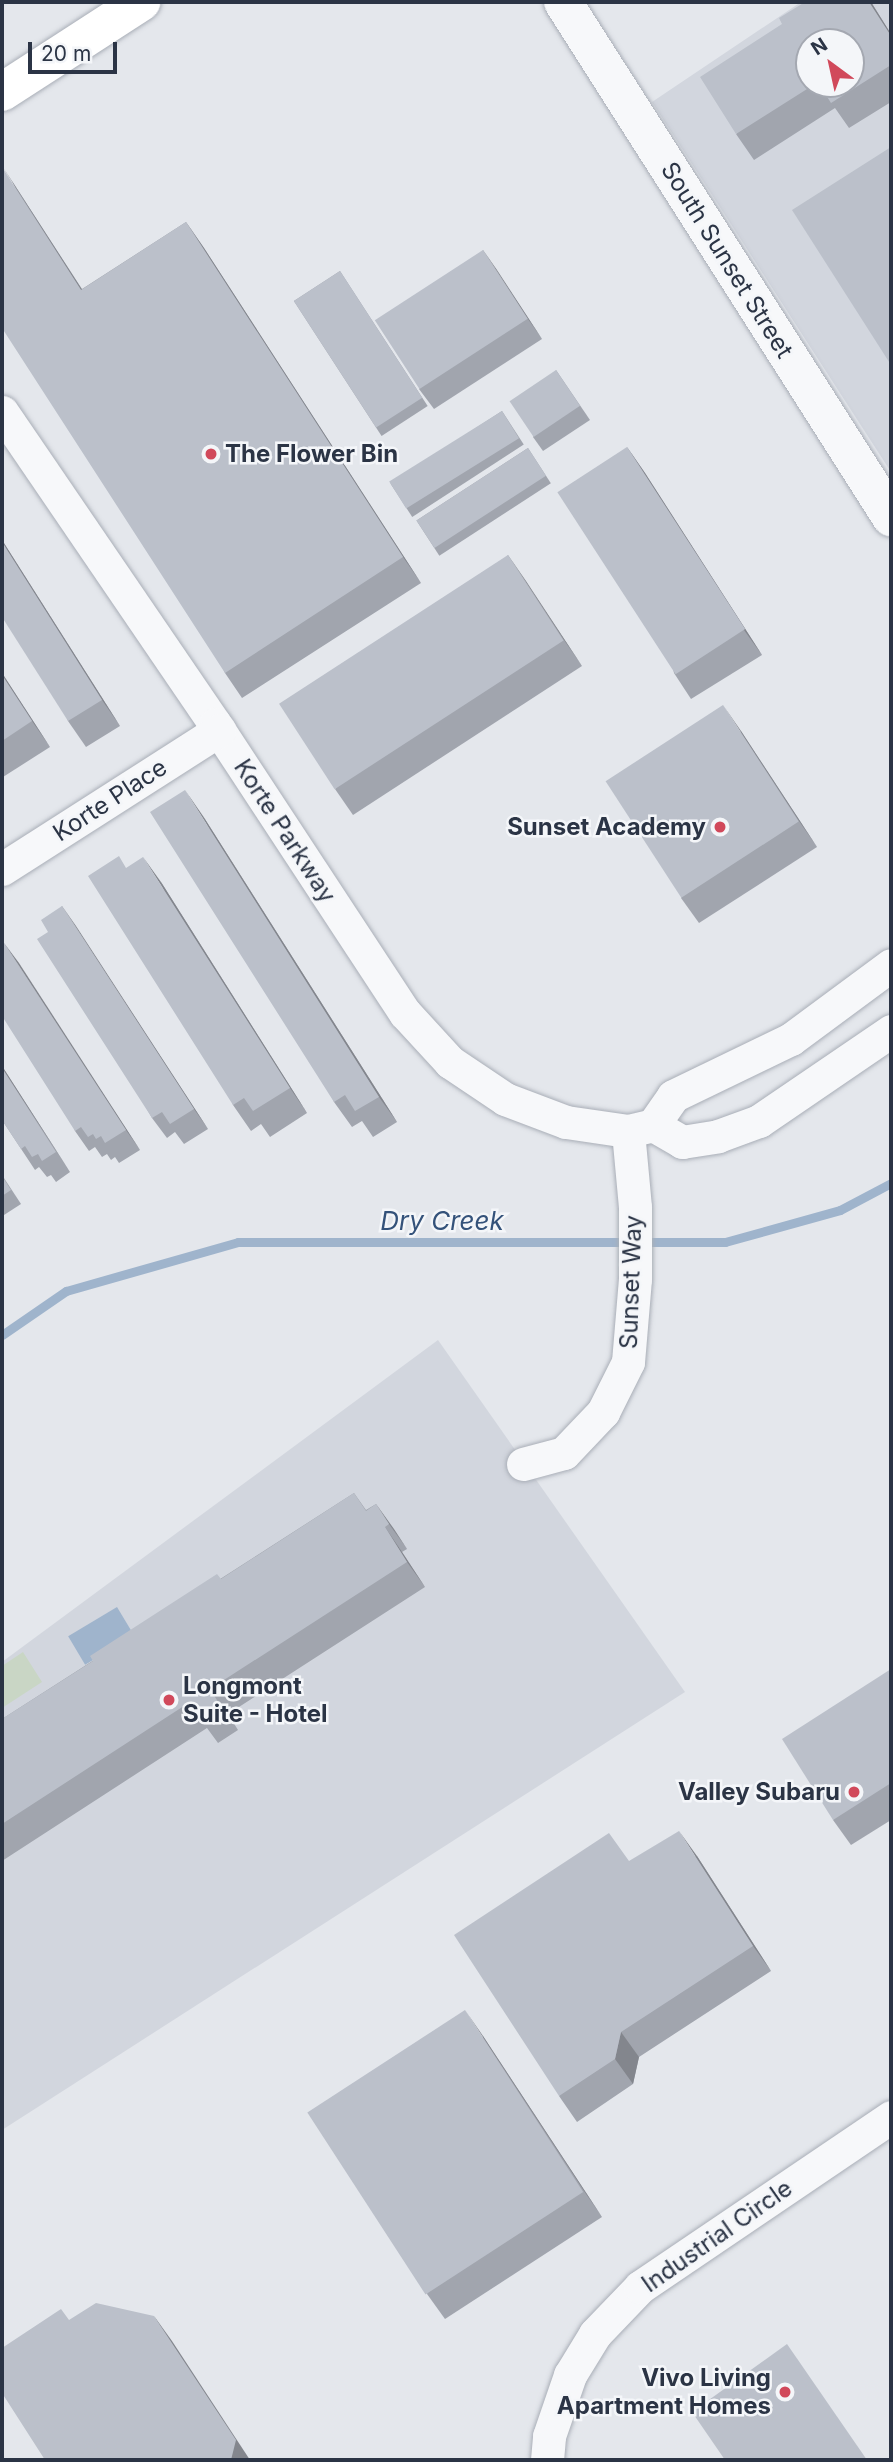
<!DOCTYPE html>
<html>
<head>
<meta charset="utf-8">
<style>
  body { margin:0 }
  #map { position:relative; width:893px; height:2462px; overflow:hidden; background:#e4e7ec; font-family:Inter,sans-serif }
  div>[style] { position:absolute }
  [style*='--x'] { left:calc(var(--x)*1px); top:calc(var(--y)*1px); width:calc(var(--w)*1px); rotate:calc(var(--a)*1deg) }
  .built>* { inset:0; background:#d2d6de }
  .green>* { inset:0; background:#c9d6c5 }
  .water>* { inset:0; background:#9fb4cc; transform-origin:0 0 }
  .stream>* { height:9px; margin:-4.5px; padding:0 4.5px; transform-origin:4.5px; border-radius:4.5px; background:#9fb4cc }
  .roads { filter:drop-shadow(0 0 2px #a9aeb7) drop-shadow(0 0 2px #a9aeb7) }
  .minor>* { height:33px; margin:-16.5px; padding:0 16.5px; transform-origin:16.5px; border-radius:16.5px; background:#f7f8fa }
  .tertiary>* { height:38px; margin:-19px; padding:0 19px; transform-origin:19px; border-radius:19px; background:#f7f8fa }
  .secondary>* { height:38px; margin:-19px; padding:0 19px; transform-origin:19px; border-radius:19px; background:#fff }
  .wall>* { inset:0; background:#a1a5ae; transform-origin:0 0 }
  .shaded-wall>* { inset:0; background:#83868d }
  .building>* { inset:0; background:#bbc0ca; transform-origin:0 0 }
  .dots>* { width:19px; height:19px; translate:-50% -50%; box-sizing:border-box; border:4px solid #f4f6f9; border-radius:50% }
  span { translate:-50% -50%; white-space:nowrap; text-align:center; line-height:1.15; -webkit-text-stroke:5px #f4f6f9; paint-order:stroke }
  .street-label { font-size:24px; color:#2b3445 }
  .poi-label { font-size:24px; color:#2b3445; font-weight:700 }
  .left { translate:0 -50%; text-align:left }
  .right { translate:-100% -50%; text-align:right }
  .water-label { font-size:26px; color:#34527a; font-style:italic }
  .frame { position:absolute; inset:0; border:4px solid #2b3445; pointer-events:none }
  .north { position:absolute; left:795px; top:28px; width:70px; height:70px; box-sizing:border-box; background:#f4f6f9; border:2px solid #a4a8b1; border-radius:50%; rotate:327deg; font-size:19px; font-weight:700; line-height:28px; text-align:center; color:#2b3445 }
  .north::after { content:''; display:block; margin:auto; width:24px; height:32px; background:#d1495b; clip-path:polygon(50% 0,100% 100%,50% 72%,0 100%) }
  .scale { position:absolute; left:28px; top:42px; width:89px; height:32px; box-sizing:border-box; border:4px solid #2b3445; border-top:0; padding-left:9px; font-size:21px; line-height:24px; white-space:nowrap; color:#2b3445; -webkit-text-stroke:5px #f4f6f9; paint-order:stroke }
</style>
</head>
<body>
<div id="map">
  <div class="built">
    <i style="clip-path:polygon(evenodd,801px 2px,891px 2px,891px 472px,652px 102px,801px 2px,809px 42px,851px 42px,851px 84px,809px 84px,809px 42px)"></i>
    <i style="clip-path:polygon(438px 1340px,685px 1692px,2px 2130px,2px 1662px)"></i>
  </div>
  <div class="green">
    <i style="clip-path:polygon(23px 1652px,42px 1682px,2px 1708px,2px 1666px)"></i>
  </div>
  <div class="water">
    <i style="left:117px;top:1607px;width:33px;height:57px;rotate:59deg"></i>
  </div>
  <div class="stream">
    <i style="--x:2;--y:1335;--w:78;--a:-34.5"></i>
    <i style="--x:66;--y:1291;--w:179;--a:-15.9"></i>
    <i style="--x:238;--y:1242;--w:487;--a:0"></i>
    <i style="--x:725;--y:1242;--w:119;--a:-15.5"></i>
    <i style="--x:840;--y:1210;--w:58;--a:-27.9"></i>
  </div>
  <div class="roads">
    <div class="minor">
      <i style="--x:2;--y:412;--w:378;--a:55.7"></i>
      <i style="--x:215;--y:724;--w:346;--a:56.7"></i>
      <i style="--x:405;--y:1013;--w:67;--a:47.4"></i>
      <i style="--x:450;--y:1062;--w:66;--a:33.9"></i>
      <i style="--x:505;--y:1099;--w:65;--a:20.7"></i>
      <i style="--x:566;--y:1122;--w:63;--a:8.3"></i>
      <i style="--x:628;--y:1131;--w:26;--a:-13"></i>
      <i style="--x:653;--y:1125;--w:35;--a:-55"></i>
      <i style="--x:673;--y:1096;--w:131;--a:-25.8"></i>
      <i style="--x:791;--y:1039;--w:124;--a:-36.5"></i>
      <i style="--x:2;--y:869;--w:258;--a:-32.6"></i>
      <i style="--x:653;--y:1125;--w:34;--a:30"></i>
      <i style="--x:682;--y:1142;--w:36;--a:-9"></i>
      <i style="--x:718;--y:1136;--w:44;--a:-20.1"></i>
      <i style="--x:759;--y:1121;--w:160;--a:-34.3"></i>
      <i style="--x:523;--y:1464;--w:42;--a:-15"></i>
      <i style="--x:564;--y:1453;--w:57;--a:-46.4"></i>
      <i style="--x:603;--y:1412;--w:56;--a:-63.4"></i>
      <i style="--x:628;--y:1362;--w:83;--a:-85.2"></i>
      <i style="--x:635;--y:1279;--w:72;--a:-90"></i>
      <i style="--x:635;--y:1207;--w:76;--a:-95.3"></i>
      <i style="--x:547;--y:2460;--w:24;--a:-85"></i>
      <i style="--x:549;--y:2436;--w:65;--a:-71"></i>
      <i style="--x:570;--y:2375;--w:48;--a:-58.6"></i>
      <i style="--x:595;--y:2334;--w:65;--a:-46.2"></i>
      <i style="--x:640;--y:2287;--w:303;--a:-34.1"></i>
    </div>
    <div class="tertiary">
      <i style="--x:563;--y:2;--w:611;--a:57.51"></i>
    </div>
    <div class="secondary">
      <i style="--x:2;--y:92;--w:166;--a:-32.9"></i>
    </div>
  </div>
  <div class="wall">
    <i style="clip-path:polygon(evenodd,871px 2px,891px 34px,891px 102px,849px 128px,835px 108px,754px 160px,736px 134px,871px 2px,851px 42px,851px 84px,809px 84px,851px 42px)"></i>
    <i style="clip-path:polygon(12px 181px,82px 289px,186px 222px,204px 248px,421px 583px,242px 698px,225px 673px)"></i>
    <i style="clip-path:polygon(483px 250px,542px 339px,434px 409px,419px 389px)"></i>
    <i style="left:340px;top:271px;width:161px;height:55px;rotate:57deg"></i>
    <i style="clip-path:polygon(556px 370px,590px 420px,543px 451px,533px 437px)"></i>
    <i style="left:502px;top:411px;width:40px;height:133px;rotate:57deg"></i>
    <i style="clip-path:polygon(627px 447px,645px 473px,762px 655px,691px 699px,674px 673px)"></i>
    <i style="left:528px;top:448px;width:42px;height:133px;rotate:57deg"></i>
    <i style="clip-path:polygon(2px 540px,120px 726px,86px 747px,68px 721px)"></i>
    <i style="clip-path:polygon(508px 555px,582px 666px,353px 815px,335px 789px)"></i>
    <i style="clip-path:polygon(2px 673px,50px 747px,3px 777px,2px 775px)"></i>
    <i style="clip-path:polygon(741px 731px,817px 847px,699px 923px,681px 898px)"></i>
    <i style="clip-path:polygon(203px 816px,397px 1122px,373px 1137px,362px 1121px,352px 1127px,334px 1102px)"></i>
    <i style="clip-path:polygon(161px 882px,307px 1113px,270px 1137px,261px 1124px,251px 1131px,233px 1105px)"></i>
    <i style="clip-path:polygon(62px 906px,208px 1129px,184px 1144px,175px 1132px,167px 1138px,152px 1118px,48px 932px)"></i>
    <i style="clip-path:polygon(4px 943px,140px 1150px,119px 1163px,115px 1157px,111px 1160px,107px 1154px,102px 1157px,95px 1147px,89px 1151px,75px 1131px)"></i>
    <i style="clip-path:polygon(2px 1066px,70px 1172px,56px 1182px,51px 1175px,47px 1177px,39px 1167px,35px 1170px,2px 1120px)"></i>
    <i style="clip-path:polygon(2px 1175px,21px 1204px,4px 1215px,2px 1212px)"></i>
    <i style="clip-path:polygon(354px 1493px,366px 1510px,376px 1504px,407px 1549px,402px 1552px,425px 1587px,228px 1714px,238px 1730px,218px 1743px,207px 1728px,2px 1861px,2px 1719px)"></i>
    <i style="clip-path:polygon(891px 1669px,891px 1820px,851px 1845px,833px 1820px)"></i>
    <i style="clip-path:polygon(697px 1856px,771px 1971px,639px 2057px,633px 2084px,577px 2122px,559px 2096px,629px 1861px)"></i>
    <i style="clip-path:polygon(483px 2036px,602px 2217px,445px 2319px,427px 2294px)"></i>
  </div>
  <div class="shaded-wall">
    <i style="clip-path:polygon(869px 2px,871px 2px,891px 34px,891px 36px)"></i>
    <i style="clip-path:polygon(2px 166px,12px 181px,99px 316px,81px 290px)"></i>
    <i style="clip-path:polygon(186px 222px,204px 248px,421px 583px,403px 557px)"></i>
    <i style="clip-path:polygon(483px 250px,497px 270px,542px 339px,528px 319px)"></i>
    <i style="clip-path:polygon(627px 447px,645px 473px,762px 655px,744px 630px)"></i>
    <i style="clip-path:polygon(2px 540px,120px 726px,102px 700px,2px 542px)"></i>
    <i style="clip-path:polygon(508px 555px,526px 581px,582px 666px,564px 640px)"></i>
    <i style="clip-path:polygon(2px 673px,50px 747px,32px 721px,2px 675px)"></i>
    <i style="clip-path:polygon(723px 705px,741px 731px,817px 847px,799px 821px)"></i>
    <i style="clip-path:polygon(185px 790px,203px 816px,397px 1122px,379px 1097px)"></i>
    <i style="clip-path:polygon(143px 857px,161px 882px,307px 1113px,290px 1088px)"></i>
    <i style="clip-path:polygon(62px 906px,76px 926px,208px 1129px,194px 1109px)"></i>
    <i style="clip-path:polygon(4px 943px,19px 963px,140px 1150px,126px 1130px)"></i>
    <i style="clip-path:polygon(2px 1066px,70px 1172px,2px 1068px)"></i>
    <i style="clip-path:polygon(376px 1504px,394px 1529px,407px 1549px,389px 1524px)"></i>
    <i style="clip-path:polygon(385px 1527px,402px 1552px,425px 1587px,407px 1562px)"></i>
    <i style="clip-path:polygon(679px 1831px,697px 1856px,771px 1971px,753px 1946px)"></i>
    <i style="clip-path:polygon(465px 2010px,483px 2036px,602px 2217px,584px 2191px)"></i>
    <i style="clip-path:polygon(621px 2032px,639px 2057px,633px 2084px,615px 2059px)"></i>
    <i style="clip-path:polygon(154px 2316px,172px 2341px,250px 2460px,231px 2460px)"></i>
  </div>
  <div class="building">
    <i style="clip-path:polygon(805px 2px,869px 2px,891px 36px,891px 65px,831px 103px,819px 84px,851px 84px,851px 42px,809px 42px,809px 84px,815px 84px,736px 134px,700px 77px,782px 24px,779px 18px)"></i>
    <i style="clip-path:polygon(891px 147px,891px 365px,792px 210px)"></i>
    <i style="clip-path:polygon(2px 167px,81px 290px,186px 222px,403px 557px,225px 673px,2px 328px)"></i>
    <i style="left:483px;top:250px;width:82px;height:129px;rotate:57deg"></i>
    <i style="left:340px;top:271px;width:151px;height:55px;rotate:57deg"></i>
    <i style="left:556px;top:370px;width:43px;height:56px;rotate:56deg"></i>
    <i style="left:502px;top:411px;width:32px;height:133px;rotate:58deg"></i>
    <i style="left:627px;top:447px;width:217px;height:83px;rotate:57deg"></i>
    <i style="left:528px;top:448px;width:33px;height:133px;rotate:57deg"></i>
    <i style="clip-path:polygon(2px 542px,102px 700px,68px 721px,2px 617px)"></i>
    <i style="left:508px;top:555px;width:102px;height:273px;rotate:57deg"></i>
    <i style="clip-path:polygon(2px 675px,32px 721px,2px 741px)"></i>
    <i style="left:723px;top:705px;width:139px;height:140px;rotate:57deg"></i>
    <i style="clip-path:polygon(185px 790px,379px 1097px,355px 1111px,345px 1095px,334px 1102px,150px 812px)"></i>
    <i style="clip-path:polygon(119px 856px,126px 868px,143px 857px,290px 1088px,253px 1111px,244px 1098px,233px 1105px,88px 876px)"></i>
    <i style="clip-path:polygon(62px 906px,194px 1109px,170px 1124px,162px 1112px,152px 1118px,37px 939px,48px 932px,41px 920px)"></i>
    <i style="clip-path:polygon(4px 943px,126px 1130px,105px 1143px,101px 1136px,96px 1139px,93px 1134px,88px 1137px,81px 1127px,75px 1131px,2px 1016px,2px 944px)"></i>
    <i style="clip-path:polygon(2px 1068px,56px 1152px,42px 1161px,38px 1154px,32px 1157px,25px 1146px,21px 1149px,2px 1120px)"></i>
    <i style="clip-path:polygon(2px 1176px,11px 1190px,2px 1196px)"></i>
    <i style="clip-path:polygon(354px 1493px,366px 1511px,376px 1504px,389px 1524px,385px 1527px,407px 1562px,210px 1689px,220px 1705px,200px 1718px,190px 1702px,2px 1824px,2px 1719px,93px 1661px,90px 1656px,217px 1574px,221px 1579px)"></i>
    <i style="clip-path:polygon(891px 1669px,891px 1783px,833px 1820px,782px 1739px)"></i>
    <i style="clip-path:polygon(679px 1831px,753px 1946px,621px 2032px,615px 2059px,559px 2096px,454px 1935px,609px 1833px,629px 1861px)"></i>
    <i style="left:465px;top:2010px;width:217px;height:188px;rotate:57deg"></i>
    <i style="clip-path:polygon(96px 2303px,154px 2316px,236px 2440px,231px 2460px,45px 2460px,2px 2393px,2px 2348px,61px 2309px,69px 2320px)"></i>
    <i style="clip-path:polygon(787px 2344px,867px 2460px,725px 2460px,692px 2412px)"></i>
  </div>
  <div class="dots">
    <i style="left:211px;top:454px;background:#d1495b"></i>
    <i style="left:720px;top:827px;background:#d1495b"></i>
    <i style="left:169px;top:1700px;background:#d1495b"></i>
    <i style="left:854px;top:1792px;background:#d1495b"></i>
    <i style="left:785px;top:2392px;background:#d1495b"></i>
  </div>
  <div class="street-label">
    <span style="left:727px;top:260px;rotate:58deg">South Sunset Street</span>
    <span style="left:110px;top:800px;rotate:-33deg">Korte Place</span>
    <span style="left:285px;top:831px;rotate:57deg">Korte Parkway</span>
    <span style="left:631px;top:1282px;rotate:-88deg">Sunset Way</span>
    <span style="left:717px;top:2236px;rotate:-35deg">Industrial Circle</span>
  </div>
  <div class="poi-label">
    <span class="left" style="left:225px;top:454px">The Flower Bin</span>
    <span class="right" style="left:706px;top:827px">Sunset Academy</span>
    <span class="left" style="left:183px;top:1700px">Longmont<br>Suite - Hotel</span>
    <span class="right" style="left:840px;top:1792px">Valley Subaru</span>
    <span class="right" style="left:771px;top:2392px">Vivo Living<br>Apartment Homes</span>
  </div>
  <div class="water-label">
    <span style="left:442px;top:1221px">Dry Creek</span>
  </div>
  <div class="frame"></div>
  <div class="north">N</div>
  <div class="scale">20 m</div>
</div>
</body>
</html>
